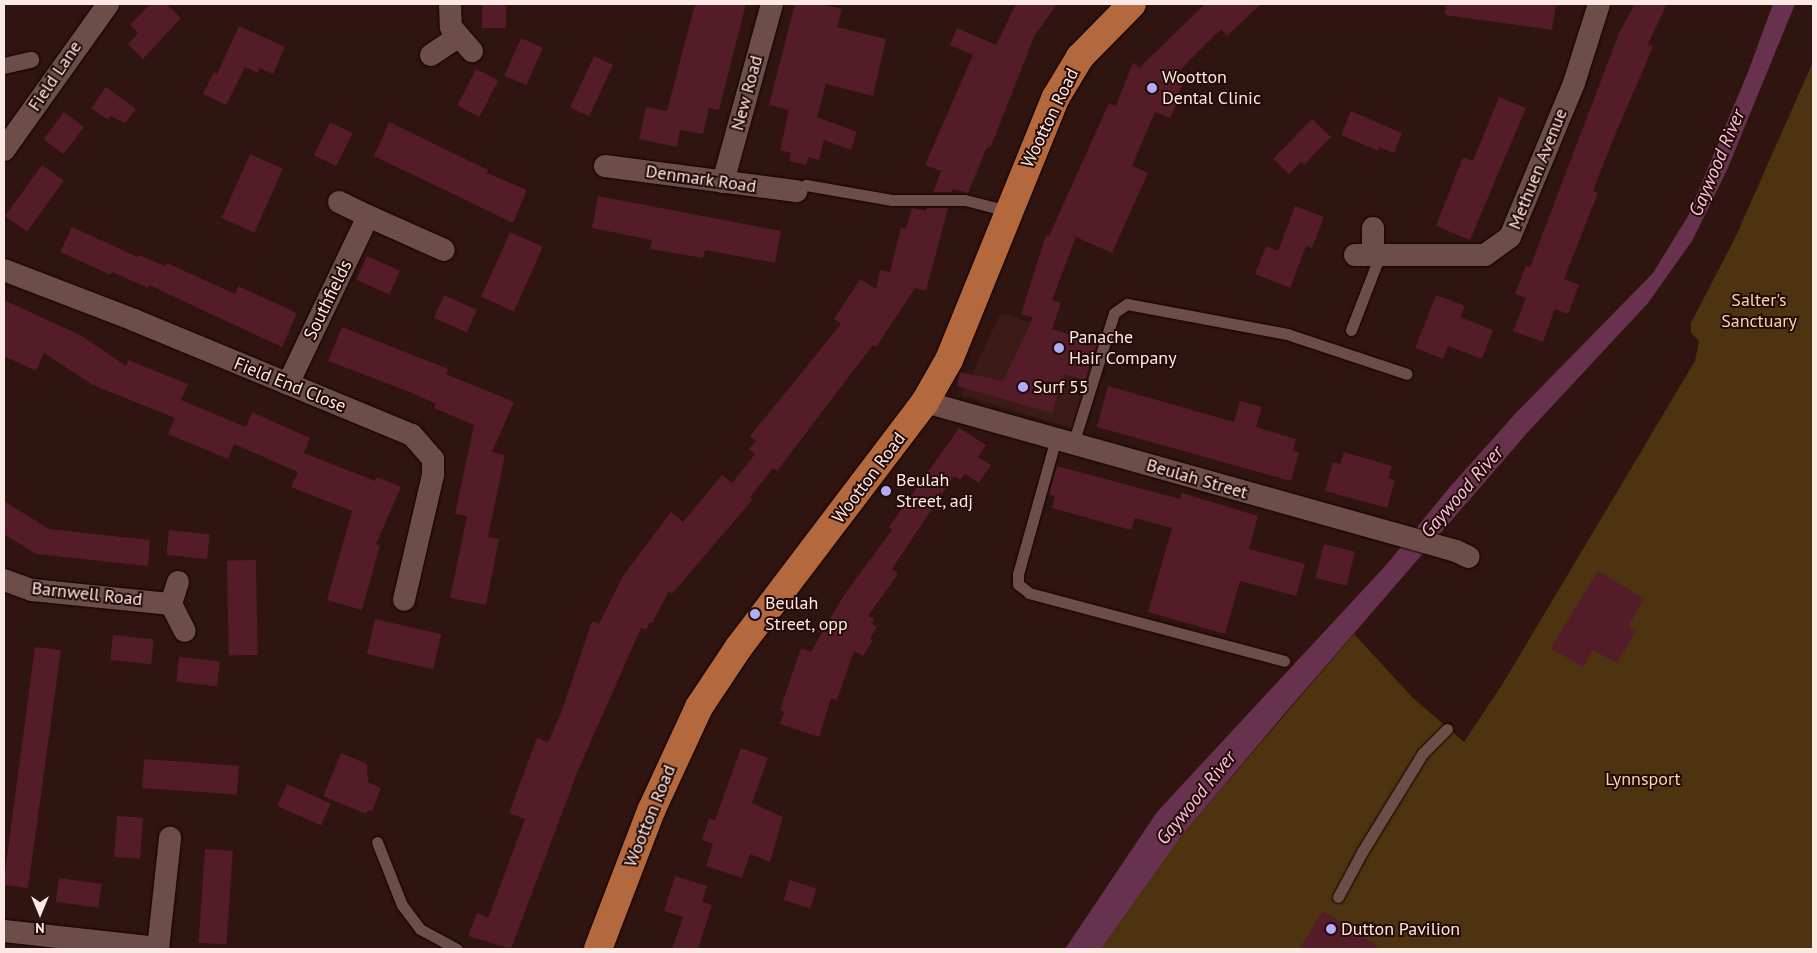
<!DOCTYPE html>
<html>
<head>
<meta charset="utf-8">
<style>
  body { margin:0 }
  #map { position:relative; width:1817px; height:953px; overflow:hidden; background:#2f1410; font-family:"PT Sans",sans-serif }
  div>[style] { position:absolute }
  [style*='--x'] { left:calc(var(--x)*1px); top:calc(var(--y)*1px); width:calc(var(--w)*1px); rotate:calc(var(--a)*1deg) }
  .built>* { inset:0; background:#3c1a15 }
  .green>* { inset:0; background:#4d330f }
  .water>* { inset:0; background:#68324f }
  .building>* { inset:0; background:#541b28; transform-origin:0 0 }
  .roads { filter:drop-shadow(0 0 1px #150101) drop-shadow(0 0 1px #150101) }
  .service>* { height:11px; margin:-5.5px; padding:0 5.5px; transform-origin:5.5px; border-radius:5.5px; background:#6d4d47 }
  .pedestrian>* { height:16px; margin:-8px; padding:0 8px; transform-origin:8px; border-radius:8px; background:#6d4d47 }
  .minor>* { height:22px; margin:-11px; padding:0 11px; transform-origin:11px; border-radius:11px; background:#6d4d47 }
  .primary>* { height:28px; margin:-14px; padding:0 14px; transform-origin:14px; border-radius:14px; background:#b3693d }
  .dots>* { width:14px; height:14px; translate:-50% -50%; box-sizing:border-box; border:2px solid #240b07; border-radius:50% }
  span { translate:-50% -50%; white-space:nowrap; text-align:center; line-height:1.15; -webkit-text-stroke:4px #240b07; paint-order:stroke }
  .street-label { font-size:18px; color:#fce8e4 }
  .poi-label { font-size:18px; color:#fce8e4 }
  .left { translate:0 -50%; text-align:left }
  .park-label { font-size:18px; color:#f9d5aa }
  .water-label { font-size:19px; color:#f8c2dc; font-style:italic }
  .frame { position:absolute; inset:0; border:5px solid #fce8e4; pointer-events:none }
  .north { position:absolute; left:15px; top:888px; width:50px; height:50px; -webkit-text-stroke:4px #240b07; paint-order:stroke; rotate:180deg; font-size:14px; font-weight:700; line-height:20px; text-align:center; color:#fce8e4 }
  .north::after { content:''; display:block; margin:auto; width:18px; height:22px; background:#fce8e4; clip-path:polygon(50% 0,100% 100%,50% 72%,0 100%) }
</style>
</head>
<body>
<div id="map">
  <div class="built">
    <i style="clip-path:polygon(1001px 313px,1100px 344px,1075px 429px,961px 395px)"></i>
  </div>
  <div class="green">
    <i style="clip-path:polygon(1813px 62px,1813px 949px,1101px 949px,1182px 835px,1354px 634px,1413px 698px,1464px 742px,1505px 680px,1695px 361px,1699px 341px,1691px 333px,1691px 323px,1735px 238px)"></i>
  </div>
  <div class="water">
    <i style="clip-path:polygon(1773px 4px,1795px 4px,1727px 170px,1692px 241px,1648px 303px,1527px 433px,1286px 712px,1182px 835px,1101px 949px,1065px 949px,1157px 812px,1387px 564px,1449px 488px,1516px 413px,1653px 273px,1688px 216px,1748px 72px)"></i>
  </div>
  <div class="building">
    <i style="clip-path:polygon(150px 4px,166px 4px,181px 18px,143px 59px,128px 44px,138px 33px,130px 25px)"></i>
    <i style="left:482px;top:4px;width:24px;height:24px"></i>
    <i style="clip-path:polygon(695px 4px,746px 4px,719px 110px,709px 108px,703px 134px,680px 130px,677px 147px,639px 139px,646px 107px,667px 111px)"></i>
    <i style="clip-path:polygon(795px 4px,820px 4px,842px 9px,837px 27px,886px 39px,873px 96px,826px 84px,817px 117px,857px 132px,851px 150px,824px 140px,819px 160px,808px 157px,806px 165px,789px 161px,791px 153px,780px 150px,789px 110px,769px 105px)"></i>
    <i style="clip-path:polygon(1016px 4px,1057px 4px,1035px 35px,991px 146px,986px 149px,968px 193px,953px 189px,952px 192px,933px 192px,941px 171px,925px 165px,973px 55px,950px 45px,957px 28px,996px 45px)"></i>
    <i style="clip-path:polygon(1205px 4px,1261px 4px,1227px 36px,1221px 29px,1174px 76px,1183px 84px,1179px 92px,1181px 95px,1170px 118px,1155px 112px,1132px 166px,1148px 173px,1112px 253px,1076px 237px,1052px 300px,1061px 303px,1052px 329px,1097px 343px,1085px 380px,1064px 374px,1052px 413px,957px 386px,960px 372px,1003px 381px,1033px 318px,1021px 314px,1046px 235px,1049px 236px,1109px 103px,1116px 106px,1133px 62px,1139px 68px)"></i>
    <i style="clip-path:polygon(1446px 4px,1556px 4px,1552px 30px,1445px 15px)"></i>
    <i style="clip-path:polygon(1635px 4px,1667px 4px,1648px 44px,1653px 47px,1612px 142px,1593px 191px,1598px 193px,1564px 279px,1579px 285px,1568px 314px,1555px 309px,1543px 342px,1513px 331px,1526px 298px,1515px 294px,1526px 265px,1530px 267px,1619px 33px)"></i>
    <i style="clip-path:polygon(239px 26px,285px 47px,273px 74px,260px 68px,258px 73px,245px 67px,226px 105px,203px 94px,214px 72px,217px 74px)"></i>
    <i style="left:521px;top:38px;width:24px;height:41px;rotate:24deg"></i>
    <i style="left:594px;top:56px;width:21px;height:57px;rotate:25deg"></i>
    <i style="left:476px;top:69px;width:25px;height:41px;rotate:27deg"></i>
    <i style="clip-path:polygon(106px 87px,136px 109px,125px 123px,111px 116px,108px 120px,91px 108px)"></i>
    <i style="clip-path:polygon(1499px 97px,1526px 108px,1470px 240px,1436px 226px,1463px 157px,1473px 161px)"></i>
    <i style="clip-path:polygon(1351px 111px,1402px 133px,1394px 153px,1379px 147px,1378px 151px,1341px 135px)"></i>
    <i style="left:64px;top:112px;width:25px;height:34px;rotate:37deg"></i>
    <i style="clip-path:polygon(1312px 119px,1331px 137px,1304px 165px,1301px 162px,1289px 174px,1273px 159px)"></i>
    <i style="left:330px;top:122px;width:25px;height:37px;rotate:26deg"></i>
    <i style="clip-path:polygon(389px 122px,488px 170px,487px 173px,527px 190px,513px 223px,374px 156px)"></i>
    <i style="left:250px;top:154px;width:36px;height:70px;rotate:24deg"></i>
    <i style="left:42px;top:165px;width:27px;height:63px;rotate:36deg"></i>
    <i style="clip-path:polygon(598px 196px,781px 231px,775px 263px,705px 250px,703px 258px,650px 249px,652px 240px,592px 228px)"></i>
    <i style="clip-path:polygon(1295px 206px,1324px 217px,1312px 248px,1306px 246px,1290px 288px,1255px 274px,1266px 246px,1278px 251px)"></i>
    <i style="clip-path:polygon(912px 208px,926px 211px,927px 208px,948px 208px,926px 291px,915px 288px,876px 347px,873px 345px,777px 471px,773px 468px,750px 497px,753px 499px,672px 594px,669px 591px,652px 623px,650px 622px,646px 630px,641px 628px,579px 768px,511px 949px,468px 936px,477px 913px,488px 918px,525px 819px,509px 813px,537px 738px,548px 742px,561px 713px,592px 621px,599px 624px,623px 576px,671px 512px,683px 522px,722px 475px,732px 483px,755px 454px,749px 449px,756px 441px,750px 436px,841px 324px,834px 319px,860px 279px,876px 289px,880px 270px,890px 272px,901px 227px,906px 229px)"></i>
    <i style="clip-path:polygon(72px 227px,138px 257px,139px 255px,165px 266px,167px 263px,235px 294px,238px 286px,297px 313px,282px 347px,149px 285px,148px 288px,112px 272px,111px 275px,60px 252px)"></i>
    <i style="left:510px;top:232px;width:36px;height:71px;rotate:24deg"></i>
    <i style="left:367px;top:256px;width:36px;height:26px;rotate:24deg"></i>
    <i style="left:444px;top:295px;width:36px;height:25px;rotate:24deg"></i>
    <i style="clip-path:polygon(1436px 295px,1465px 306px,1460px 317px,1493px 330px,1482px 359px,1448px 346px,1443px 359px,1415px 348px)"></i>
    <i style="clip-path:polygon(4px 300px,82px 336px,126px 366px,128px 360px,188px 384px,181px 400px,246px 427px,252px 412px,310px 438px,304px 453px,375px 481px,377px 477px,401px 487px,376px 544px,380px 545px,362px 610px,327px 600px,352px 511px,291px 487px,298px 472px,234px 444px,228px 459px,168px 434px,175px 418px,93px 385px,44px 353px,36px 371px,4px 356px)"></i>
    <i style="clip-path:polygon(342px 327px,448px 369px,446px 374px,514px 402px,492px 452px,505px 455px,488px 537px,499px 539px,486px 605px,450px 598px,467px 516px,455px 514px,474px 425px,434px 408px,436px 404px,410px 392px,328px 361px)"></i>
    <i style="clip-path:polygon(1108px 386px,1234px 422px,1240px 401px,1262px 407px,1256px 427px,1296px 439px,1293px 451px,1299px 452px,1291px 481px,1097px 427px)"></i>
    <i style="clip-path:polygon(959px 428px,986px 445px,978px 457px,991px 465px,979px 483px,965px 474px,960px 480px,954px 476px,892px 569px,898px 574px,868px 616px,874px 619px,872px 624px,877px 627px,870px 639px,873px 640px,863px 656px,854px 651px,837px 700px,831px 698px,819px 737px,780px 724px,784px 712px,780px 710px,801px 648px,811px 652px,844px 595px,892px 530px,889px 527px)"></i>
    <i style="clip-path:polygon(1344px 452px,1392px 466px,1388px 478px,1395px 480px,1387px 508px,1325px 491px,1333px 462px,1340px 464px)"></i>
    <i style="clip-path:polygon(1057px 466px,1180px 499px,1182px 493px,1258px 516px,1249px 549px,1305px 564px,1296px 596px,1240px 581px,1225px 634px,1148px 612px,1172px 528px,1135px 518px,1131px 530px,1052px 508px,1055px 496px,1049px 494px)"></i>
    <i style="clip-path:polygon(4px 501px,49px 529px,150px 540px,148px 566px,36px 554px,4px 534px)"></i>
    <i style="left:169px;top:530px;width:41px;height:25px;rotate:6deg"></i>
    <i style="left:1324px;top:544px;width:32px;height:35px;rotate:14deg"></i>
    <i style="left:256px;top:560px;width:95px;height:29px;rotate:89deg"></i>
    <i style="clip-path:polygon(1598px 571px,1644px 599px,1628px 626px,1636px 631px,1617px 663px,1593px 650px,1583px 667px,1551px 648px)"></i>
    <i style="left:375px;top:619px;width:68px;height:36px;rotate:13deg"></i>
    <i style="left:113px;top:635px;width:41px;height:25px;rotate:6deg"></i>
    <i style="clip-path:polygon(35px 647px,61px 650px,28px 888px,4px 885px,4px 879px)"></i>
    <i style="left:179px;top:657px;width:41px;height:25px;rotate:6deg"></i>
    <i style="clip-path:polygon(741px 748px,768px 758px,752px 803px,783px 817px,770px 862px,750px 854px,742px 878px,706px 866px,713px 844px,702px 840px,709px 819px,715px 820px)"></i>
    <i style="clip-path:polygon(341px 753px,367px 764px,368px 782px,381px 788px,372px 811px,368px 810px,366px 814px,323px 796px)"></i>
    <i style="left:144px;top:759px;width:95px;height:29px;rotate:4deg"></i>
    <i style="left:287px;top:784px;width:48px;height:24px;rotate:24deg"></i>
    <i style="left:117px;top:816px;width:26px;height:41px;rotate:4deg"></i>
    <i style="left:205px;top:849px;width:28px;height:94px;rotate:4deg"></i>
    <i style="clip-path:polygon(675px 876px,707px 886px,702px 902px,712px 905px,698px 949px,672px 949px,683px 917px,664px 911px)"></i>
    <i style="left:59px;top:878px;width:43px;height:24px;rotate:8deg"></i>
    <i style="left:790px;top:880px;width:28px;height:21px;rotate:18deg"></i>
    <i style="clip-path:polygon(1323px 911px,1381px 949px,1299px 949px)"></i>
  </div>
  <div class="roads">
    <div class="service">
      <i style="--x:796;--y:191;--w:12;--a:-31"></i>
      <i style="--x:806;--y:185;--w:87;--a:9.9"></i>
      <i style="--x:892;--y:200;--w:73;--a:0"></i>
      <i style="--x:965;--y:200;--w:44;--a:14.3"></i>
      <i style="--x:1351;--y:330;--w:80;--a:-68.9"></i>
      <i style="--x:1056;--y:438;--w:141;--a:105.6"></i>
      <i style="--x:1018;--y:574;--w:10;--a:90"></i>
      <i style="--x:1018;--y:584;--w:14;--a:39"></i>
      <i style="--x:1029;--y:593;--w:264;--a:14.9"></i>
      <i style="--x:1073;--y:444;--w:137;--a:-72.6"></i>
      <i style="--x:1114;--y:313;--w:16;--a:-35"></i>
      <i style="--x:1127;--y:304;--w:163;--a:10.6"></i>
      <i style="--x:1287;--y:334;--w:126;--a:18.4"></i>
      <i style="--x:377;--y:842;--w:68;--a:68.4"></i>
      <i style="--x:402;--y:905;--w:30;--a:53"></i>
      <i style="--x:420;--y:929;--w:42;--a:28.4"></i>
      <i style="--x:1338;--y:897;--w:51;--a:-61.9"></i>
      <i style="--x:1362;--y:852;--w:116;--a:-58.4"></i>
      <i style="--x:1423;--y:753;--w:34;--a:-45"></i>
    </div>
    <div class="pedestrian">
      <i style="--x:4;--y:66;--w:28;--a:-13"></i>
    </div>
    <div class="minor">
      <i style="--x:450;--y:4;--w:23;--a:88"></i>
      <i style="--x:451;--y:27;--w:32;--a:49"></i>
      <i style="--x:431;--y:55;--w:32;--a:-34"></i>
      <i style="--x:4;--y:150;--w:179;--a:-54.5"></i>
      <i style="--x:605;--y:166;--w:193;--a:7.5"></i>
      <i style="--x:723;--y:182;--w:185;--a:-74.6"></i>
      <i style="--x:339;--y:202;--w:32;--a:26"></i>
      <i style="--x:1355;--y:255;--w:130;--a:0"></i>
      <i style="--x:1485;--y:255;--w:31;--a:-36"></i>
      <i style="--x:1510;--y:237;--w:167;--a:-67.4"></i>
      <i style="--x:1574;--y:83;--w:83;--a:-72.4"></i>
      <i style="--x:1373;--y:255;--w:27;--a:-90"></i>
      <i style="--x:4;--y:270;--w:139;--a:21"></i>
      <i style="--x:134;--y:320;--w:301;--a:22.5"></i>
      <i style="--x:412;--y:435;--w:32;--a:49"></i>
      <i style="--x:433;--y:459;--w:16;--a:90"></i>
      <i style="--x:433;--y:475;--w:128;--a:103.1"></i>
      <i style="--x:288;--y:384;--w:186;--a:-64.5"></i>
      <i style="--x:368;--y:216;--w:83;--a:24.1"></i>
      <i style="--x:925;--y:402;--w:552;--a:15.67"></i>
      <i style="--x:1456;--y:551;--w:14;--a:25"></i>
      <i style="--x:4;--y:580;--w:30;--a:20"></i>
      <i style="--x:32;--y:590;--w:140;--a:5.8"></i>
      <i style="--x:178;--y:582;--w:23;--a:108"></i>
      <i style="--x:171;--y:604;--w:30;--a:63"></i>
      <i style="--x:4;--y:931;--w:155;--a:6.3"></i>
      <i style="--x:158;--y:949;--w:112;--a:-83.8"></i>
    </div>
    <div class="primary">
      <i style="--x:598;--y:949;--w:148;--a:-69"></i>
      <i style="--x:651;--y:811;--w:115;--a:-65.2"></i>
      <i style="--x:699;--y:707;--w:72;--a:-56.3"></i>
      <i style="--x:739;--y:647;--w:308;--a:-52.8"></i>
      <i style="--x:925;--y:402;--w:48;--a:-60.3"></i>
      <i style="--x:949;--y:360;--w:284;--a:-67.9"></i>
      <i style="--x:1056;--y:97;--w:47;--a:-59"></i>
      <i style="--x:1080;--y:57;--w:74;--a:-45.5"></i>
    </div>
  </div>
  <div class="dots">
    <i style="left:1152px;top:88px;background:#b1adfa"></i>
    <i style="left:1059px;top:348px;background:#b1adfa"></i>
    <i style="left:1023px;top:387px;background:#b1adfa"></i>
    <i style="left:886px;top:491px;background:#b1adfa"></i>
    <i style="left:755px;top:614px;background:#b1adfa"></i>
    <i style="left:1331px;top:929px;background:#b1adfa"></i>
  </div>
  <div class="street-label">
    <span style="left:55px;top:76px;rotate:-56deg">Field Lane</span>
    <span style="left:747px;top:93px;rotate:-75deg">New Road</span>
    <span style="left:1050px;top:118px;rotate:-64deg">Wootton Road</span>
    <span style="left:1538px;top:169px;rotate:-68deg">Methuen Avenue</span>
    <span style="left:701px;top:179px;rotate:8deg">Denmark Road</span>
    <span style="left:328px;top:300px;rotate:-64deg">Southfields</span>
    <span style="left:290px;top:385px;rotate:22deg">Field End Close</span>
    <span style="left:869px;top:478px;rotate:-53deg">Wootton Road</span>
    <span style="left:1197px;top:479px;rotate:16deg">Beulah Street</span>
    <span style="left:87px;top:594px;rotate:6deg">Barnwell Road</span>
    <span style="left:650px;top:816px;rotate:-68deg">Wootton Road</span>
  </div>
  <div class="poi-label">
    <span class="left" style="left:1162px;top:88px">Wootton<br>Dental Clinic</span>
    <span class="left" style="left:1069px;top:348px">Panache<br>Hair Company</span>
    <span class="left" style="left:1033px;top:387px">Surf 55</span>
    <span class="left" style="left:896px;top:491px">Beulah<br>Street, adj</span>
    <span class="left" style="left:765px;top:614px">Beulah<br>Street, opp</span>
    <span class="left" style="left:1341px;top:929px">Dutton Pavilion</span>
  </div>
  <div class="park-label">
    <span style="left:1759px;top:311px">Salter's<br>Sanctuary</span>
    <span style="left:1643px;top:779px">Lynnsport</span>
  </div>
  <div class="water-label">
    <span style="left:1717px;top:163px;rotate:-67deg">Gaywood River</span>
    <span style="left:1462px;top:492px;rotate:-49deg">Gaywood River</span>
    <span style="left:1196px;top:798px;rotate:-51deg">Gaywood River</span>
  </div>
  <div class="frame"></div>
  <div class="north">N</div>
</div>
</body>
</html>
